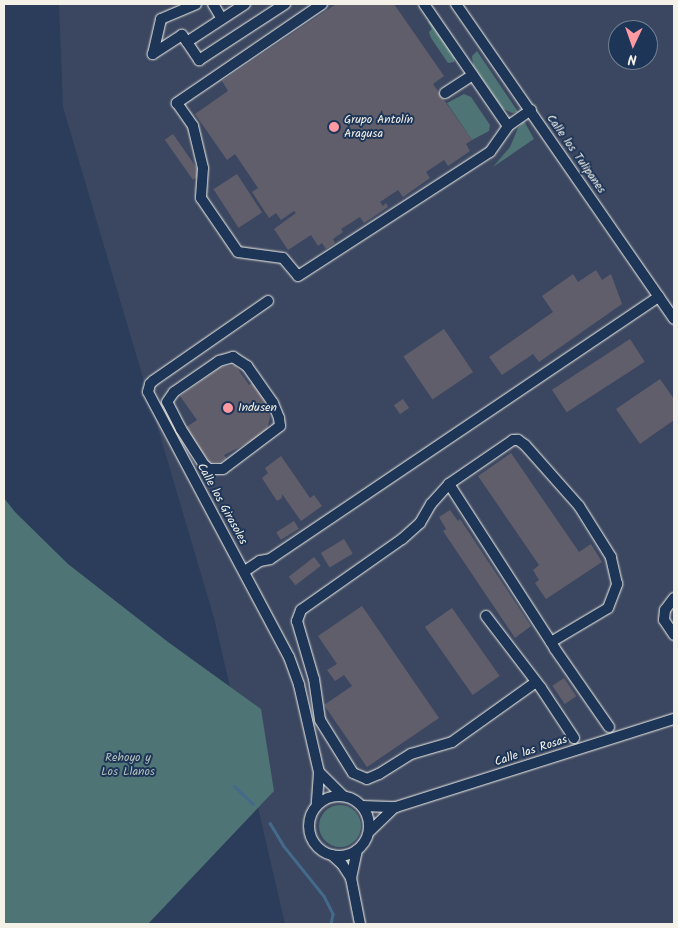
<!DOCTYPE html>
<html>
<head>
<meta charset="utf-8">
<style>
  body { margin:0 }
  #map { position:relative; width:678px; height:928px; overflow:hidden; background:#2b3d5b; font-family:Kalam,sans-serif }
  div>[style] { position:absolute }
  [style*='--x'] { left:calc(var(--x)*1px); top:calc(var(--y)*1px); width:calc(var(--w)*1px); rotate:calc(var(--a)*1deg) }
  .built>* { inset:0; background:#3b4760 }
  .green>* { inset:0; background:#4f7475 }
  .round { border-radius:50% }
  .stream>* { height:2.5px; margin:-1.25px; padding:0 1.25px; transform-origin:1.25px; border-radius:1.25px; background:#446a8b }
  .building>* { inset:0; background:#615e6c; transform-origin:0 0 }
  .roads { filter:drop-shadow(0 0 1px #f4f1e8) drop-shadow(0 0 1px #f4f1e8) }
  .minor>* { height:10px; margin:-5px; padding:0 5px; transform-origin:5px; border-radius:5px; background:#1d3557 }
  .minor>.ring { margin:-5px; padding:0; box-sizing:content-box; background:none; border:10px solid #1d3557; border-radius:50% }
  .dots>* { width:14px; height:14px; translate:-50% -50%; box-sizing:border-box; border:2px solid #1d3557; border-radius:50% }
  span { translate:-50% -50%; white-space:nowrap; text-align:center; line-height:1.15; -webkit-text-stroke:4px #1d3557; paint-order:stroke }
  .poi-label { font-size:12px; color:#f4f1e8 }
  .left { translate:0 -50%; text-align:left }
  .street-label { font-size:12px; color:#f4f1e8 }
  .park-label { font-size:12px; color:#b2bfba }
  .frame { position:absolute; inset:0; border:5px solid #f4f1e8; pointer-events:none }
  .north { position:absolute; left:608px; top:20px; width:50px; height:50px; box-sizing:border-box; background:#1d3557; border:1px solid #738091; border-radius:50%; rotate:183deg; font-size:14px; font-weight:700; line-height:20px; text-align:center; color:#f4f1e8 }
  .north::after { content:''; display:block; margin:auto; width:18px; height:22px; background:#ff9aa2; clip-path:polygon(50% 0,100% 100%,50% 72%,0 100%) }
</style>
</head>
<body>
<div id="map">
  <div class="built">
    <i style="clip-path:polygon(evenodd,59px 4px,674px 4px,674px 924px,285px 924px,214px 618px,63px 107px,59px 4px,618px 30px,648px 30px,648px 60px,618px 60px,618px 30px)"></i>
  </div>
  <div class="green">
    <i style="clip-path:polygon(430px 21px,455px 57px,454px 62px,448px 63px,431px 38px,429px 32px,432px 29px,428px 22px)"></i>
    <i style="clip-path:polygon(477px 51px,518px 112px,512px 113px,502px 108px,473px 65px,472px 56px)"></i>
    <i style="clip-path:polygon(464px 94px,471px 97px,490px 125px,489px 131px,472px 140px,447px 103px)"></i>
    <i style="clip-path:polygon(524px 121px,534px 139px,493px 167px,510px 147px,518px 128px)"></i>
    <i style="clip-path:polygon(4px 498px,15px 512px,68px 564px,168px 642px,261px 709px,274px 791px,148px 924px,4px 924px)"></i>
    <i class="round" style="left:319px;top:805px;width:42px;height:42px"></i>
  </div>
  <div class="stream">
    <i style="--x:234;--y:786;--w:26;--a:43"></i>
    <i style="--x:270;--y:823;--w:26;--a:59"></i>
    <i style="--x:283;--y:845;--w:65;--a:51.2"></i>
    <i style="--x:324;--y:896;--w:20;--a:63"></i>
    <i style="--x:333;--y:914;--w:10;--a:101"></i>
  </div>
  <div class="building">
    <i style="clip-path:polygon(336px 4px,394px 4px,444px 76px,433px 84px,472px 140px,466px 144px,470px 151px,448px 166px,444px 160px,426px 172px,430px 178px,403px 197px,398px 190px,380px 202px,383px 206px,386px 203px,388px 207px,364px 223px,360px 217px,341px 229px,343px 232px,333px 239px,335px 243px,326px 249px,322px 243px,318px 246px,311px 235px,288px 250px,274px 229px,296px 213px,294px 211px,281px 220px,276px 213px,269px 218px,252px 192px,258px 188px,235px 154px,227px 160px,195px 114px,228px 91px,222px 81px)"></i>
    <i style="left:173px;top:134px;width:49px;height:10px;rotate:55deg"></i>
    <i style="left:237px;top:174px;width:46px;height:28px;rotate:57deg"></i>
    <i style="clip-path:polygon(596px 270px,602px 280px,611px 274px,622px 304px,539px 362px,533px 354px,502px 375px,489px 357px,553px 312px,542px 296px,573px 274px,578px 282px)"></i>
    <i style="left:444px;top:329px;width:52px;height:49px;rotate:56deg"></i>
    <i style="left:630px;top:339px;width:27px;height:93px;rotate:57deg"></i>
    <i style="clip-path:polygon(235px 365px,249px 385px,254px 382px,264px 400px,270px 417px,266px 434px,224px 455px,227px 459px,220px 462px,209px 462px,185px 428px,197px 420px,180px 396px,221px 367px)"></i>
    <i style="clip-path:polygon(660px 379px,674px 399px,674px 420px,640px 444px,616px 409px)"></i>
    <i style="left:403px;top:399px;width:11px;height:11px;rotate:56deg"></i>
    <i style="clip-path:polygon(511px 453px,579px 552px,591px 544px,602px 562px,546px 599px,535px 583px,539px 580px,533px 570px,539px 565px,478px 476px)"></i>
    <i style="clip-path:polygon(281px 456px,310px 498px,314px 495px,322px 506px,301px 521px,282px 494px,282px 498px,277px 501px,262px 478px,268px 473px,265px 468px)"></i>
    <i style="clip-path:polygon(450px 510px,458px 521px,460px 519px,531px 626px,515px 638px,443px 531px,446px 529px,439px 517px)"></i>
    <i style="left:294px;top:521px;width:9px;height:21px;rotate:58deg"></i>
    <i style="left:344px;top:539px;width:17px;height:27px;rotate:59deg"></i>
    <i style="left:314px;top:557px;width:11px;height:32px;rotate:52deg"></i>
    <i style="clip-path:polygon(362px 606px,439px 718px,367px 767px,324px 705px,352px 686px,344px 675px,335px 681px,327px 670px,337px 664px,318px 636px)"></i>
    <i style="left:452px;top:608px;width:83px;height:33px;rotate:55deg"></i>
    <i style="left:564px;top:678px;width:22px;height:14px;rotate:56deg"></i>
  </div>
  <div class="roads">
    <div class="minor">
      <i style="--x:213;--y:4;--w:17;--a:59"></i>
      <i style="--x:245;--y:4;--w:69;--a:146.8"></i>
      <i style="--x:187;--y:42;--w:22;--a:56"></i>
      <i style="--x:199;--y:60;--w:103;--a:-33.1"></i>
      <i style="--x:322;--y:4;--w:176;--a:145.7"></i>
      <i style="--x:177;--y:103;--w:28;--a:55"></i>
      <i style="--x:193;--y:126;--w:43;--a:76.6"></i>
      <i style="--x:203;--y:168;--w:30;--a:94"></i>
      <i style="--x:201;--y:198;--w:65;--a:55.6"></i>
      <i style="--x:238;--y:252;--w:45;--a:7.6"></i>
      <i style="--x:283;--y:258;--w:23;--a:50"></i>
      <i style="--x:298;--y:276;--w:229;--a:-32.9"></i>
      <i style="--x:490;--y:152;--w:32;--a:-55"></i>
      <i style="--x:508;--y:126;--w:28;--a:-35"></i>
      <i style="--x:424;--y:4;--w:148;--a:55.5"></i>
      <i style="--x:456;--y:4;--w:383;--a:55.3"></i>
      <i style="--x:187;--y:42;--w:9;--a:-126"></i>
      <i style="--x:182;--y:35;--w:35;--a:147"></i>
      <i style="--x:153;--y:54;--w:36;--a:-77"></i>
      <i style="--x:161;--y:19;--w:38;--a:-23"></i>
      <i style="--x:445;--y:93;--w:33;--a:-33"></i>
      <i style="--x:268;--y:301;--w:140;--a:145.2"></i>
      <i style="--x:153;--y:381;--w:4;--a:135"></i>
      <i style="--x:150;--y:384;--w:8;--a:104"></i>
      <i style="--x:148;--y:392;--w:300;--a:62"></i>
      <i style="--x:289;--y:657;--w:30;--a:70"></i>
      <i style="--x:299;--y:685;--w:89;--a:77.1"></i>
      <i style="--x:319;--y:772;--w:32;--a:94"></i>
      <i style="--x:233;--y:357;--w:17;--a:33"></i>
      <i style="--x:247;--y:366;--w:45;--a:54.9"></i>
      <i style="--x:273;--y:403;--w:16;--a:68"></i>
      <i style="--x:279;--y:418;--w:8;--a:83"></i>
      <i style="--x:280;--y:426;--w:71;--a:143"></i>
      <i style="--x:223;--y:469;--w:14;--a:180"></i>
      <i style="--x:209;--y:469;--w:6;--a:-141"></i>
      <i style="--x:204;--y:465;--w:43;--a:-122.6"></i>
      <i style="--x:181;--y:429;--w:30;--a:-117"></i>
      <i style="--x:167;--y:402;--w:12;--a:-55"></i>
      <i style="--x:174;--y:392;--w:55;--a:-34.6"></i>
      <i style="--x:219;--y:361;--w:15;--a:-16"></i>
      <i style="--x:449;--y:484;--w:27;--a:132"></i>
      <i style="--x:431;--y:504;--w:22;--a:120"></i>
      <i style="--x:420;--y:523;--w:24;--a:138"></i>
      <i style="--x:402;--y:539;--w:123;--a:144.9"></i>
      <i style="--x:301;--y:610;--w:12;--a:110"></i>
      <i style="--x:297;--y:621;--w:60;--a:73.7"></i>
      <i style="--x:314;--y:679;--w:41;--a:81.7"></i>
      <i style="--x:320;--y:720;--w:62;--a:58.1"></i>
      <i style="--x:353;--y:773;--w:15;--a:23"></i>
      <i style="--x:367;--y:779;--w:13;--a:-23"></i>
      <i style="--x:379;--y:774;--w:38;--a:-32"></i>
      <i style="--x:411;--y:754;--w:43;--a:-16.3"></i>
      <i style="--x:452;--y:742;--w:103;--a:-35.5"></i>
      <i style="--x:245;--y:571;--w:18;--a:-34"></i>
      <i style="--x:260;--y:561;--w:10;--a:-11"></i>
      <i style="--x:270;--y:559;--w:469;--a:-34"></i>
      <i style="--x:674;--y:598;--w:15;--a:127"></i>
      <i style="--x:665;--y:610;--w:10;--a:96"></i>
      <i style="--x:664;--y:620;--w:18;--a:56"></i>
      <i style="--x:486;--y:616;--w:91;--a:52.6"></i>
      <i style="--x:541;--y:688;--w:60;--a:56.6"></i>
      <i style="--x:551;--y:642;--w:66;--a:-30.8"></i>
      <i style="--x:608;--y:608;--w:26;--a:-69"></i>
      <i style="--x:617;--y:584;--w:28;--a:-103"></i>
      <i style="--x:611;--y:557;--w:60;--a:-122.1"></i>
      <i style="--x:579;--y:506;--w:81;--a:-131.5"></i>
      <i style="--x:525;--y:445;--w:9;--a:-144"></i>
      <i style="--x:518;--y:440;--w:5;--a:180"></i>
      <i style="--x:513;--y:440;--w:78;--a:145.5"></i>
      <i style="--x:449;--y:484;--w:188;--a:57.2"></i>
      <i style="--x:551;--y:642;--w:8;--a:60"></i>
      <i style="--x:555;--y:649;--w:95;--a:55.3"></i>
      <i style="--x:319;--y:772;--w:33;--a:45"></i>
      <i class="ring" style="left:309px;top:796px;width:50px;height:50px"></i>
      <i style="--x:362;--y:806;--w:34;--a:2"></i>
      <i style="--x:396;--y:807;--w:292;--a:-17.6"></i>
      <i style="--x:369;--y:832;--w:36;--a:-44"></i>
      <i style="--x:357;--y:850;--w:29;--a:102"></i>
      <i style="--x:351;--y:878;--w:47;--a:78.9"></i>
      <i style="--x:332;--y:855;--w:13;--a:42"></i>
      <i style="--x:342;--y:864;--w:17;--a:57"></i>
    </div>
  </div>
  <div class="dots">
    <i style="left:334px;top:127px;background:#ff9aa2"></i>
    <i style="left:228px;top:408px;background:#ff9aa2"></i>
  </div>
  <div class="poi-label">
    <span class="left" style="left:344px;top:127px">Grupo Antolín<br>Aragusa</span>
    <span class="left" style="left:238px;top:408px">Indusen</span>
  </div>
  <div class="street-label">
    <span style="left:576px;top:154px;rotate:55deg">Calle los Tulipanes</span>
    <span style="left:222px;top:504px;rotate:61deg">Calle los Girasoles</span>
    <span style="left:531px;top:751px;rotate:-18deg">Calle las Rosas</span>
  </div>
  <div class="park-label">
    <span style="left:128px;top:765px">Rehoyo y<br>Los Llanos</span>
  </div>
  <div class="frame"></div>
  <div class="north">N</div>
</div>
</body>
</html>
